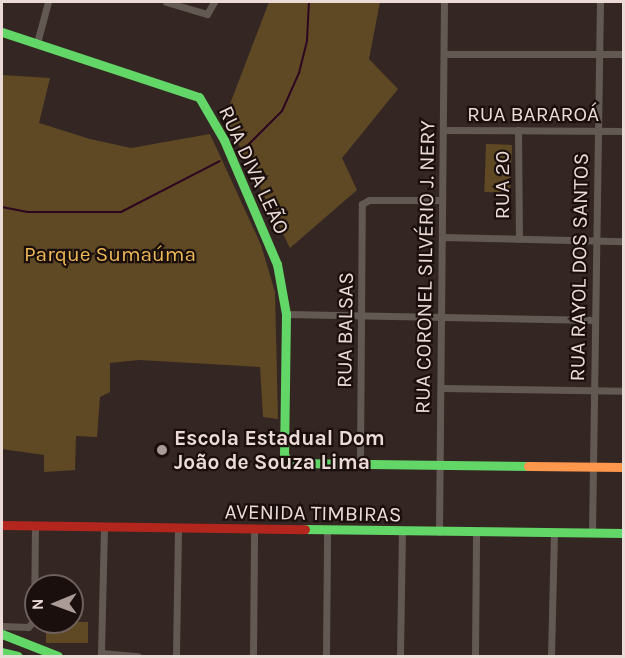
<!DOCTYPE html>
<html>
<head>
<meta charset="utf-8">
<style>
  body { margin:0 }
  #map { position:relative; width:625px; height:658px; overflow:hidden; background:#342623; font-family:Karla,sans-serif }
  div>[style] { position:absolute }
  [style*='--x'] { left:calc(var(--x)*1px); top:calc(var(--y)*1px); width:calc(var(--w)*1px); rotate:calc(var(--a)*1deg) }
  .green>* { inset:0; background:#5f4924; transform-origin:0 0 }
  .stream>* { height:2px; margin:-1px; padding:0 1px; transform-origin:1px; border-radius:1px; background:#2e0620 }
  .street>* { height:7px; margin:-3.5px; padding:0 3.5px; transform-origin:3.5px; border-radius:3.5px; background:#635953 }
  .fast>* { height:9px; margin:-4.5px; padding:0 4.5px; transform-origin:4.5px; border-radius:4.5px; background:#63d668 }
  .slow>* { height:9px; margin:-4.5px; padding:0 4.5px; transform-origin:4.5px; border-radius:4.5px; background:#ff974d }
  .jam>* { height:9px; margin:-4.5px; padding:0 4.5px; transform-origin:4.5px; border-radius:4.5px; background:#b3261e }
  .dots>* { width:16px; height:16px; translate:-50% -50%; box-sizing:border-box; border:3px solid #1a0f0c; border-radius:50% }
  span { translate:-50% -50%; white-space:nowrap; text-align:center; line-height:1.15; -webkit-text-stroke:4.5px #1a0f0c; paint-order:stroke }
  .street-label { font-size:21px; color:#ebdad6 }
  .park-label { font-size:21px; color:#ecb956 }
  .poi-label { font-size:21px; color:#ebdad6; font-weight:700 }
  .left { translate:0 -50%; text-align:left }
  .frame { position:absolute; inset:0; border:3px solid #ebdad6; pointer-events:none }
  .north { position:absolute; left:24px; top:574px; width:60px; height:60px; box-sizing:border-box; background:#1a0f0c; border:2px solid #6e605d; border-radius:50%; rotate:269deg; font-size:16px; font-weight:700; line-height:24px; text-align:center; color:#ebdad6 }
  .north::after { content:''; display:block; margin:auto; width:21px; height:27px; background:#ab9b97; clip-path:polygon(50% 0,100% 100%,50% 72%,0 100%) }
</style>
</head>
<body>
<div id="map">
  <div class="green">
    <i style="clip-path:polygon(269px 2px,380px 2px,369px 59px,398px 89px,342px 158px,357px 190px,290px 248px,225px 117px)"></i>
    <i style="clip-path:polygon(2px 75px,50px 78px,39px 123px,90px 139px,131px 148px,210px 134px,261px 245px,275px 292px,278px 419px,263px 417px,260px 367px,139px 360px,110px 363px,110px 392px,100px 397px,97px 437px,76px 436px,75px 470px,44px 472px,44px 455px,2px 449px)"></i>
    <i style="left:486px;top:144px;width:26px;height:48px;rotate:2deg"></i>
    <i style="left:46px;top:622px;width:42px;height:21px"></i>
  </div>
  <div class="stream">
    <i style="--x:245;--y:148;--w:52;--a:-45"></i>
    <i style="--x:282;--y:111;--w:42;--a:-65.9"></i>
    <i style="--x:299;--y:73;--w:34;--a:-76"></i>
    <i style="--x:307;--y:40;--w:38;--a:-87"></i>
    <i style="--x:2;--y:207;--w:26;--a:11"></i>
    <i style="--x:28;--y:212;--w:93;--a:0"></i>
    <i style="--x:121;--y:212;--w:111;--a:-27.3"></i>
  </div>
  <div class="street">
    <i style="--x:166;--y:2;--w:43;--a:16.3"></i>
    <i style="--x:207;--y:14;--w:14;--a:-60"></i>
    <i style="--x:37;--y:43;--w:42;--a:-75"></i>
    <i style="--x:444;--y:54;--w:180;--a:0"></i>
    <i style="--x:443;--y:130;--w:181;--a:0.3"></i>
    <i style="--x:518;--y:130;--w:109;--a:89.5"></i>
    <i style="--x:442;--y:237;--w:182;--a:1.3"></i>
    <i style="--x:286;--y:314;--w:309;--a:1.1"></i>
    <i style="--x:441;--y:388;--w:183;--a:0.9"></i>
    <i style="--x:360;--y:464;--w:260;--a:-89.6"></i>
    <i style="--x:362;--y:204;--w:8;--a:-30"></i>
    <i style="--x:369;--y:200;--w:73;--a:0"></i>
    <i style="--x:104;--y:528;--w:125;--a:91.4"></i>
    <i style="--x:101;--y:653;--w:37;--a:5"></i>
    <i style="--x:439;--y:532;--w:530;--a:-89.46"></i>
    <i style="--x:592;--y:533;--w:531;--a:-89.14"></i>
    <i style="--x:2;--y:626;--w:26;--a:2"></i>
    <i style="--x:28;--y:627;--w:8;--a:-45"></i>
    <i style="--x:34;--y:621;--w:95;--a:-89.4"></i>
    <i style="--x:176;--y:656;--w:127;--a:-89.1"></i>
    <i style="--x:253;--y:656;--w:125;--a:-89.5"></i>
    <i style="--x:326;--y:656;--w:126;--a:-89.5"></i>
    <i style="--x:400;--y:656;--w:124;--a:-89.1"></i>
    <i style="--x:475;--y:656;--w:124;--a:-89.5"></i>
    <i style="--x:551;--y:656;--w:123;--a:-88.6"></i>
  </div>
  <div class="fast">
    <i style="--x:2;--y:32;--w:207;--a:18.3"></i>
    <i style="--x:199;--y:97;--w:50;--a:59.8"></i>
    <i style="--x:224;--y:140;--w:135;--a:66.9"></i>
    <i style="--x:277;--y:264;--w:51;--a:79.8"></i>
    <i style="--x:286;--y:314;--w:141;--a:90.8"></i>
    <i style="--x:284;--y:455;--w:10;--a:53"></i>
    <i style="--x:290;--y:463;--w:238;--a:0.7"></i>
    <i style="--x:305;--y:529;--w:319;--a:0.7"></i>
    <i style="--x:2;--y:634;--w:60;--a:21.4"></i>
    <i style="--x:2;--y:652;--w:16;--a:14"></i>
  </div>
  <div class="slow">
    <i style="--x:528;--y:466;--w:96;--a:0.6"></i>
  </div>
  <div class="jam">
    <i style="--x:2;--y:525;--w:303;--a:0.8"></i>
  </div>
  <div class="dots">
    <i style="left:162px;top:450px;background:#ab9b97"></i>
  </div>
  <div class="street-label">
    <span style="left:533px;top:114px">RUA BARAROÁ</span>
    <span style="left:254px;top:170px;rotate:65deg">RUA DIVA LEÃO</span>
    <span style="left:502px;top:185px;rotate:-90deg">RUA 20</span>
    <span style="left:425px;top:267px;rotate:-89deg">RUA CORONEL SILVÉRIO J. NERY</span>
    <span style="left:579px;top:267px;rotate:-89deg">RUA RAYOL DOS SANTOS</span>
    <span style="left:345px;top:330px;rotate:-89deg">RUA BALSAS</span>
    <span style="left:313px;top:513px;rotate:1deg">AVENIDA TIMBIRAS</span>
  </div>
  <div class="park-label">
    <span style="left:110px;top:254px">Parque Sumaúma</span>
  </div>
  <div class="poi-label">
    <span class="left" style="left:174px;top:450px">Escola Estadual Dom<br>João de Souza Lima</span>
  </div>
  <div class="frame"></div>
  <div class="north">N</div>
</div>
</body>
</html>
